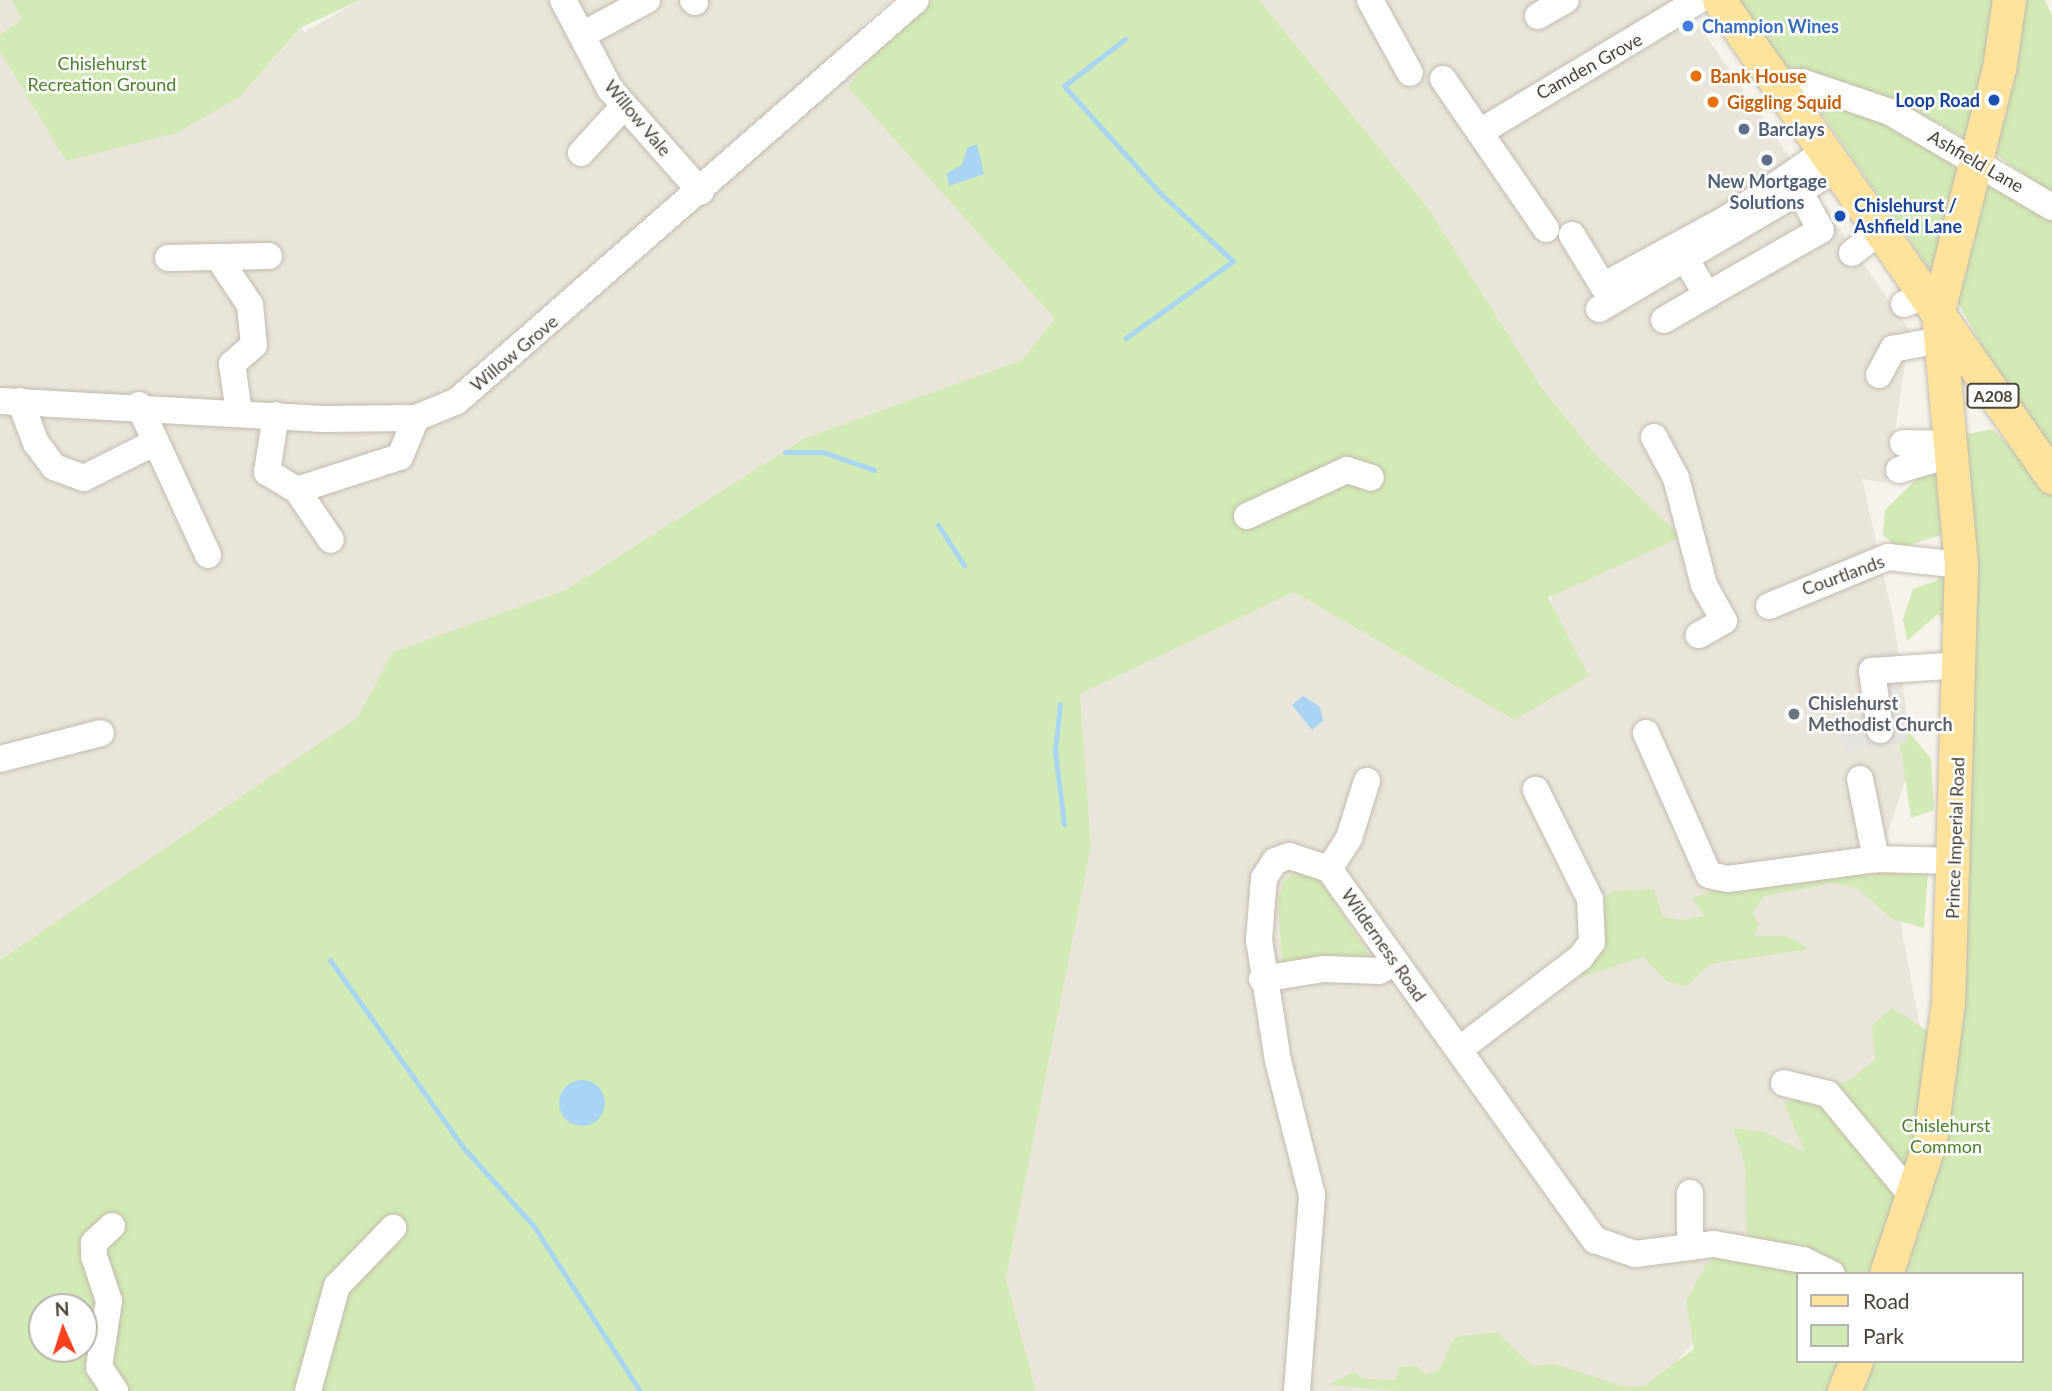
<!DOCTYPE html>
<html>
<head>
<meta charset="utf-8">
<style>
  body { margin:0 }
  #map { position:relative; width:2052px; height:1391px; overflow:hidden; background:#f6f3ec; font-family:Lato,sans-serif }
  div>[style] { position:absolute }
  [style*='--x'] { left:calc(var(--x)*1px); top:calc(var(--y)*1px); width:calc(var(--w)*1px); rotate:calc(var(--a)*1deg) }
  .residential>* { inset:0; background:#eae5da }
  .green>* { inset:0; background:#d2eab5 }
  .parking>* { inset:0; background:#e5e3e0 }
  .water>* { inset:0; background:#a9d4f2 }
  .round { border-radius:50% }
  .stream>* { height:5px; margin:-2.5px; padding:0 2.5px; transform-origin:2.5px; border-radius:2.5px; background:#a9d4f2 }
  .roads { filter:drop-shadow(0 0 2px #c2bbae) drop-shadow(0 0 2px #c2bbae) }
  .minor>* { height:26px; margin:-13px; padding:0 13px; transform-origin:13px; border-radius:13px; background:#fff }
  .major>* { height:33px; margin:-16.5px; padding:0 16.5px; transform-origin:16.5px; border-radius:16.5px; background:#ffe39c }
  .dots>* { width:19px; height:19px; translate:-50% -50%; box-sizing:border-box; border:4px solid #fff; border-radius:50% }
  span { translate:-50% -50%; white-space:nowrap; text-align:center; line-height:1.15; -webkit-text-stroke:5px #fff; paint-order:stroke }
  .shield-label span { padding:2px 5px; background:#fff; border:2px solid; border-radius:5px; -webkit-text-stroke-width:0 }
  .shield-label { font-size:16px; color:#4b4439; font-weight:700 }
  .shop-label { font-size:18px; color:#366cbe; font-weight:700 }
  .left { translate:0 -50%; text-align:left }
  .park-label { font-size:18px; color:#4a7f2a }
  .street-label { font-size:18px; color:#4b4439 }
  .food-label { font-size:18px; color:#c56008; font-weight:700 }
  .transit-label { font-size:18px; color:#164399; font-weight:700 }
  .right { translate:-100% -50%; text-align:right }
  .service-label { font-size:18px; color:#4e5e75; font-weight:700 }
  .worship-label { font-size:18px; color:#5b616d; font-weight:700 }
  .legend { position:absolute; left:1796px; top:1272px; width:228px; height:91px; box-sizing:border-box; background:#fff; border:2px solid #b7b4b0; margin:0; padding:9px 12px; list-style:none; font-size:21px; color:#4b4439 }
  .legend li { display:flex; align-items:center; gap:14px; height:35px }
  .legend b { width:35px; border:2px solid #b7b4b0 }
  .north { position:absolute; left:28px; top:1293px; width:70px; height:70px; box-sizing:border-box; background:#fff; border:2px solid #b7b4b0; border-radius:50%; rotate:357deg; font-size:19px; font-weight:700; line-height:28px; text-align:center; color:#4b4439 }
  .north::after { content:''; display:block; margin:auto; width:24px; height:32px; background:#fc3f1d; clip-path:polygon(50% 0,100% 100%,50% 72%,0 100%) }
</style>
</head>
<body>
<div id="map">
  <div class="residential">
    <i style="clip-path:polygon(0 0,12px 0,22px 20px,0 34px)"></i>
    <i style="clip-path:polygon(360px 0,892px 0,862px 25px,878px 48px,849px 87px,1055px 319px,1022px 360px,805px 438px,566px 590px,393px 652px,358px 718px,0 960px,0 51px,66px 161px,240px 97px,301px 28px,304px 32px)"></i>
    <i style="clip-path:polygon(1259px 0,1681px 0,1910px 331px,1887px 483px,1862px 479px,1894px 622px,1913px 758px,1885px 841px,1930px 1080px,1650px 1391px,1036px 1391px,1006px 1279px,1091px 846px,1080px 694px,1294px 592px,1514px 720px,1596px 455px,1542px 388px,1428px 208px)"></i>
  </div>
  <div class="green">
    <i style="clip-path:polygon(12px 0,360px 0,300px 28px,240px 97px,176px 133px,66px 161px,0 51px,0 34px,22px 20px)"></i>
    <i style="clip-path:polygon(evenodd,932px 0,1259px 0,1428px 208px,1542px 388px,1596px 455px,1681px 537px,1548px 598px,1589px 676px,1514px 720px,1294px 592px,1080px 694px,1091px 846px,1006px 1279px,1036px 1391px,0 1391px,0 960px,357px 718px,393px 652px,566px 590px,805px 438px,1022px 360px,1055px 319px,848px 87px,878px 48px,932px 0,42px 1307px,84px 1307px,84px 1349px,42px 1349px,42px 1307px)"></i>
    <i style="clip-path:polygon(1735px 0,2000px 0,1968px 140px,1894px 99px,1779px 64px)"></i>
    <i style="clip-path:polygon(2017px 0,2045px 0,2052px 16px,2052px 194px,1991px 151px)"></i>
    <i style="clip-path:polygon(1809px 95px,1891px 119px,1964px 164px,1934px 276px)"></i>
    <i style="clip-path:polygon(1983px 180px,2052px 217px,2052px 470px,1953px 294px)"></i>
    <i style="clip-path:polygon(evenodd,1993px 429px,2052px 492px,2052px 1391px,1398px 1391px,1328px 1385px,1354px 1372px,1364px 1379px,1396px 1380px,1399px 1367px,1417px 1366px,1424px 1374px,1439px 1370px,1455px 1337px,1497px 1332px,1532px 1366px,1554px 1364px,1626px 1387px,1643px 1386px,1694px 1349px,1686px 1301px,1706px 1264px,1747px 1239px,1745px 1165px,1733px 1128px,1765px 1132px,1805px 1152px,1784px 1103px,1850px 1080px,1875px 1059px,1872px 1025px,1892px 1008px,1929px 1032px,1941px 985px,1931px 960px,1941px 936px,1964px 666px,1938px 614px,1907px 641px,1903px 619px,1913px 589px,1938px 580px,1942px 535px,1898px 548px,1883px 535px,1885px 510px,1962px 435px,1993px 429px,1798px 1274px,2022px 1274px,2022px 1361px,1874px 1361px,1872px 1366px,1798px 1361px,1798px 1274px)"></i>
    <i style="clip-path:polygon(1910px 733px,1931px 759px,1934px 810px,1911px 818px,1899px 737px)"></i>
    <i style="clip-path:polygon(1298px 870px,1315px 872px,1370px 957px,1282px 963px,1278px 898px,1284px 881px)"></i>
    <i style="clip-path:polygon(1882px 872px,1928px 872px,1924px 928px,1892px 919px,1857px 888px,1833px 883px,1764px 896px,1752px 913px,1759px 925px,1754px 936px,1787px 936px,1809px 949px,1710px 964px,1686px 987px,1667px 981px,1643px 957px,1580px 978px,1602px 944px,1599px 902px,1612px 891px,1654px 889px,1663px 917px,1683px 920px,1705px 916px,1692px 898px,1731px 885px)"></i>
  </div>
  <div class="parking">
    <i style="clip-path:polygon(1894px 651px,1907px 742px,1844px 751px,1839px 719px,1866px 715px,1857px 656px)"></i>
  </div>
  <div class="water">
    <i style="clip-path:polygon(977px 144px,984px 174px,949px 186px,947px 173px,962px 165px,967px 148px)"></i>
    <i style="clip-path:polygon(1303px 696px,1320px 707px,1323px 721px,1312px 730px,1292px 705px)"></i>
    <i class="round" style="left:559px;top:1080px;width:46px;height:46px"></i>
  </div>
  <div class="stream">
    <i style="--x:1125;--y:39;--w:77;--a:142.4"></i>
    <i style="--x:1064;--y:86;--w:144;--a:48.1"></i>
    <i style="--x:1160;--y:193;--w:100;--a:43"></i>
    <i style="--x:1233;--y:261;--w:132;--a:144.3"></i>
    <i style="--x:785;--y:452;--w:38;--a:0"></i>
    <i style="--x:823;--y:452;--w:54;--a:19.4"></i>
    <i style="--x:938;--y:525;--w:48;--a:57"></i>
    <i style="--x:1060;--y:704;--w:47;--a:96.1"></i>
    <i style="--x:1055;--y:751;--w:74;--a:83"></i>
    <i style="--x:330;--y:960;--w:228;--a:54.6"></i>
    <i style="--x:462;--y:1146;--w:106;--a:48.1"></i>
    <i style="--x:533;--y:1225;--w:197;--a:57.2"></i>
  </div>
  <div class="roads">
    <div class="minor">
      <i style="--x:563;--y:0;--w:101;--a:62.2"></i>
      <i style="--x:610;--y:89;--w:137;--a:48.5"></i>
      <i style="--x:693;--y:0;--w:3;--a:45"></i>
      <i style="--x:1370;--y:0;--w:83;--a:61.3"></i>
      <i style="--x:1538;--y:16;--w:32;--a:-30"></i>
      <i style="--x:582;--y:35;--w:74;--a:-28.3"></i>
      <i style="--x:1443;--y:79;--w:182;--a:55.5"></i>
      <i style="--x:1778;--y:82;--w:24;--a:0"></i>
      <i style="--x:1802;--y:82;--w:93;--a:18.8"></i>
      <i style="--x:1890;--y:112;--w:188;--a:30.4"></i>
      <i style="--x:1480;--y:132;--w:256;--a:-31.1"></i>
      <i style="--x:581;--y:153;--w:64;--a:-47.5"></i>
      <i style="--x:1572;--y:235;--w:60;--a:58.7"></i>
      <i style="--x:1603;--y:286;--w:142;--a:-28.5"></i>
      <i style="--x:1728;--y:218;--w:120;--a:-34.5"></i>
      <i style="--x:1852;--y:253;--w:39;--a:-38"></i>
      <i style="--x:218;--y:257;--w:51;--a:-1.1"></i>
      <i style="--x:168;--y:258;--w:50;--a:-1.1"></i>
      <i style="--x:218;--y:257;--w:58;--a:56.3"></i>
      <i style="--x:250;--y:305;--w:40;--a:84.3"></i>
      <i style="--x:254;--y:345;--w:29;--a:139"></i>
      <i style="--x:232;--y:364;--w:49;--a:81.7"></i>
      <i style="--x:1686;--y:260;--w:41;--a:59"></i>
      <i style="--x:1707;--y:295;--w:131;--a:-29.7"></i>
      <i style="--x:1821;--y:230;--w:41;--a:-119.1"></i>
      <i style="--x:1904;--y:304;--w:26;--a:-21"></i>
      <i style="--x:1599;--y:309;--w:280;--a:-30.5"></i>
      <i style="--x:1664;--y:320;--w:50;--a:-30.2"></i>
      <i style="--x:1879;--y:375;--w:30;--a:-62"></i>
      <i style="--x:1893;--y:349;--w:52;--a:-11.1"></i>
      <i style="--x:0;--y:401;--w:324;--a:3.2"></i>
      <i style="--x:324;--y:419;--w:92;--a:-0.6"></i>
      <i style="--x:416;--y:418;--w:44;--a:-22.5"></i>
      <i style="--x:457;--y:401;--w:609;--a:-41.14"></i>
      <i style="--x:20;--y:401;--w:45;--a:69.1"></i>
      <i style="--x:36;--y:443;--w:30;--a:53"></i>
      <i style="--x:54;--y:467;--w:32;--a:20"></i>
      <i style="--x:84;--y:478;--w:80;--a:-26.6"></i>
      <i style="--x:139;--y:405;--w:165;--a:65.3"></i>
      <i style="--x:276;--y:415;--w:58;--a:99"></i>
      <i style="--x:267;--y:472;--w:35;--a:31"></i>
      <i style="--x:297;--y:490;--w:108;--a:-17.8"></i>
      <i style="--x:400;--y:457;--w:42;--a:-67.7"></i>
      <i style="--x:1654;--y:437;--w:47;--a:61.8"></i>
      <i style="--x:1676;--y:478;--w:111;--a:75.3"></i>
      <i style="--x:1704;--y:585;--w:41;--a:60.9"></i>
      <i style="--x:1724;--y:621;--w:29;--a:151"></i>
      <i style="--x:1903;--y:443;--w:49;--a:1.2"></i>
      <i style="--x:1899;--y:470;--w:56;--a:-16.5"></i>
      <i style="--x:297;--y:490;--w:60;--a:55.8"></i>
      <i style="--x:1247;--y:516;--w:110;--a:-24.7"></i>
      <i style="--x:1347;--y:470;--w:25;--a:18"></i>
      <i style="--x:1769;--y:606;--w:129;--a:-22.4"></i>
      <i style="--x:1888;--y:557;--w:73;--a:6.3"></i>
      <i style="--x:1880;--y:730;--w:60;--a:-97.7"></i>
      <i style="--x:1872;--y:671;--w:88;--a:-3.9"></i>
      <i style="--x:1646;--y:733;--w:155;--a:66.1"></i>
      <i style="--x:1709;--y:875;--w:19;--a:12"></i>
      <i style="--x:1728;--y:879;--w:149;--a:-7.7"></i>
      <i style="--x:0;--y:759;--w:104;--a:-14.4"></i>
      <i style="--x:1860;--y:779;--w:82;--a:78.7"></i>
      <i style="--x:1876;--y:859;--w:80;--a:1.4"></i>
      <i style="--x:1329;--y:869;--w:37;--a:-57"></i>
      <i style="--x:1349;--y:838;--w:60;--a:-72.5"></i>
      <i style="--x:1262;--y:979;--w:63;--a:-9.2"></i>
      <i style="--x:1324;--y:969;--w:55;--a:2.1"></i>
      <i style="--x:1379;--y:971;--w:16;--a:-27"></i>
      <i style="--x:1460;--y:1049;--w:151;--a:-37.2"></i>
      <i style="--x:1580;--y:958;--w:20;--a:-53"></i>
      <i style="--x:1592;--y:942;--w:43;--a:-92.7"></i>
      <i style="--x:1590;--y:899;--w:122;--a:-116.4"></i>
      <i style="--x:1784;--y:1083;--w:45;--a:14"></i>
      <i style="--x:1828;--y:1094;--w:132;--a:50.5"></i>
      <i style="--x:1690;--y:1193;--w:54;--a:90"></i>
      <i style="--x:112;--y:1226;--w:25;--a:137"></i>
      <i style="--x:94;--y:1243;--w:13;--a:90"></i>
      <i style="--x:94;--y:1256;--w:47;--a:71.6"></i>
      <i style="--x:109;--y:1301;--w:67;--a:98.6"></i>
      <i style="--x:99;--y:1367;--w:29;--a:56"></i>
      <i style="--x:308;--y:1391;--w:109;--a:-74.6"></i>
      <i style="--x:337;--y:1286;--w:81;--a:-46"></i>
      <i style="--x:1297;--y:1391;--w:197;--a:-85.6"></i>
      <i style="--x:1312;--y:1195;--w:138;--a:-104.2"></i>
      <i style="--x:1278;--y:1061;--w:122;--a:-98.9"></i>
      <i style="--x:1259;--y:940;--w:62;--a:-85.4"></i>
      <i style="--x:1264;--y:878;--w:20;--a:-57"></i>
      <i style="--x:1275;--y:861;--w:15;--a:-20"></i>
      <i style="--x:1289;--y:856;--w:42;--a:18"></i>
      <i style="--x:1329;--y:869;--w:457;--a:54.4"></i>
      <i style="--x:1595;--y:1240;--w:42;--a:19.3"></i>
      <i style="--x:1635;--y:1254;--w:80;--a:-7.2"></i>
      <i style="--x:1714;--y:1244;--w:90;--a:10.2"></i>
      <i style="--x:1803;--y:1260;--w:32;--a:26"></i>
    </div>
    <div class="major">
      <i style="--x:1719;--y:0;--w:582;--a:55.08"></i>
      <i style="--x:1886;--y:1274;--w:141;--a:-71.8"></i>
      <i style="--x:1930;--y:1140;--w:139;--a:-82.6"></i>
      <i style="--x:1948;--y:1002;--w:437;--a:-88.3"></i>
      <i style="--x:1961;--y:565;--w:255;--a:-95.2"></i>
      <i style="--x:1938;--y:311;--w:250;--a:-75.9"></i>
      <i style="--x:1999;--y:69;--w:70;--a:-81.8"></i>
      <i style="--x:1844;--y:1391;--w:32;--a:-68"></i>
    </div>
  </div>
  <div class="dots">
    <i style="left:1688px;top:26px;background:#3f7fe0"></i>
    <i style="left:1696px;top:76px;background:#e8710a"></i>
    <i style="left:1994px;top:100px;background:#1a4fb4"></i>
    <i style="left:1713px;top:102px;background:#e8710a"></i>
    <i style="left:1744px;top:129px;background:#5c6f8a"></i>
    <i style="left:1767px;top:160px;background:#5c6f8a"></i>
    <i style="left:1840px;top:216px;background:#1a4fb4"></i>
    <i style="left:1794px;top:714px;background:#6b7280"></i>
  </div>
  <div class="shield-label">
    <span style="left:1993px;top:396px">A208</span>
  </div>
  <div class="shop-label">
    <span class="left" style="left:1702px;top:26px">Champion Wines</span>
  </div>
  <div class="park-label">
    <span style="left:102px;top:74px">Chislehurst<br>Recreation Ground</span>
    <span style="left:1946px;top:1136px">Chislehurst<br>Common</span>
  </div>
  <div class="street-label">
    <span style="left:1589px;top:66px;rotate:-29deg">Camden Grove</span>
    <span style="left:638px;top:118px;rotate:50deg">Willow Vale</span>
    <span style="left:1976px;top:161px;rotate:30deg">Ashfield Lane</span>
    <span style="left:514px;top:353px;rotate:-40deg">Willow Grove</span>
    <span style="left:1843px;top:575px;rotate:-20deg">Courtlands</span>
    <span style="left:1955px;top:838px;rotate:-88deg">Prince Imperial Road</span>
    <span style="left:1384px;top:945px;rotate:55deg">Wilderness Road</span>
  </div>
  <div class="food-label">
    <span class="left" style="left:1710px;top:76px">Bank House</span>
    <span class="left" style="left:1727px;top:102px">Giggling Squid</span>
  </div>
  <div class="transit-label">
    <span class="right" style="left:1980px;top:100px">Loop Road</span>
    <span class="left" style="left:1854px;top:216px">Chislehurst /<br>Ashfield Lane</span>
  </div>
  <div class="service-label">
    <span class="left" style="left:1758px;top:129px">Barclays</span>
    <span style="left:1767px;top:192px">New Mortgage<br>Solutions</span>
  </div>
  <div class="worship-label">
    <span class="left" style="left:1808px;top:714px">Chislehurst<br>Methodist Church</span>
  </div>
  <ul class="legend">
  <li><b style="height:9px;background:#ffe39c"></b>Road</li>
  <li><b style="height:19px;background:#d2eab5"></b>Park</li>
  </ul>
  <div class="north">N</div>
</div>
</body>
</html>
